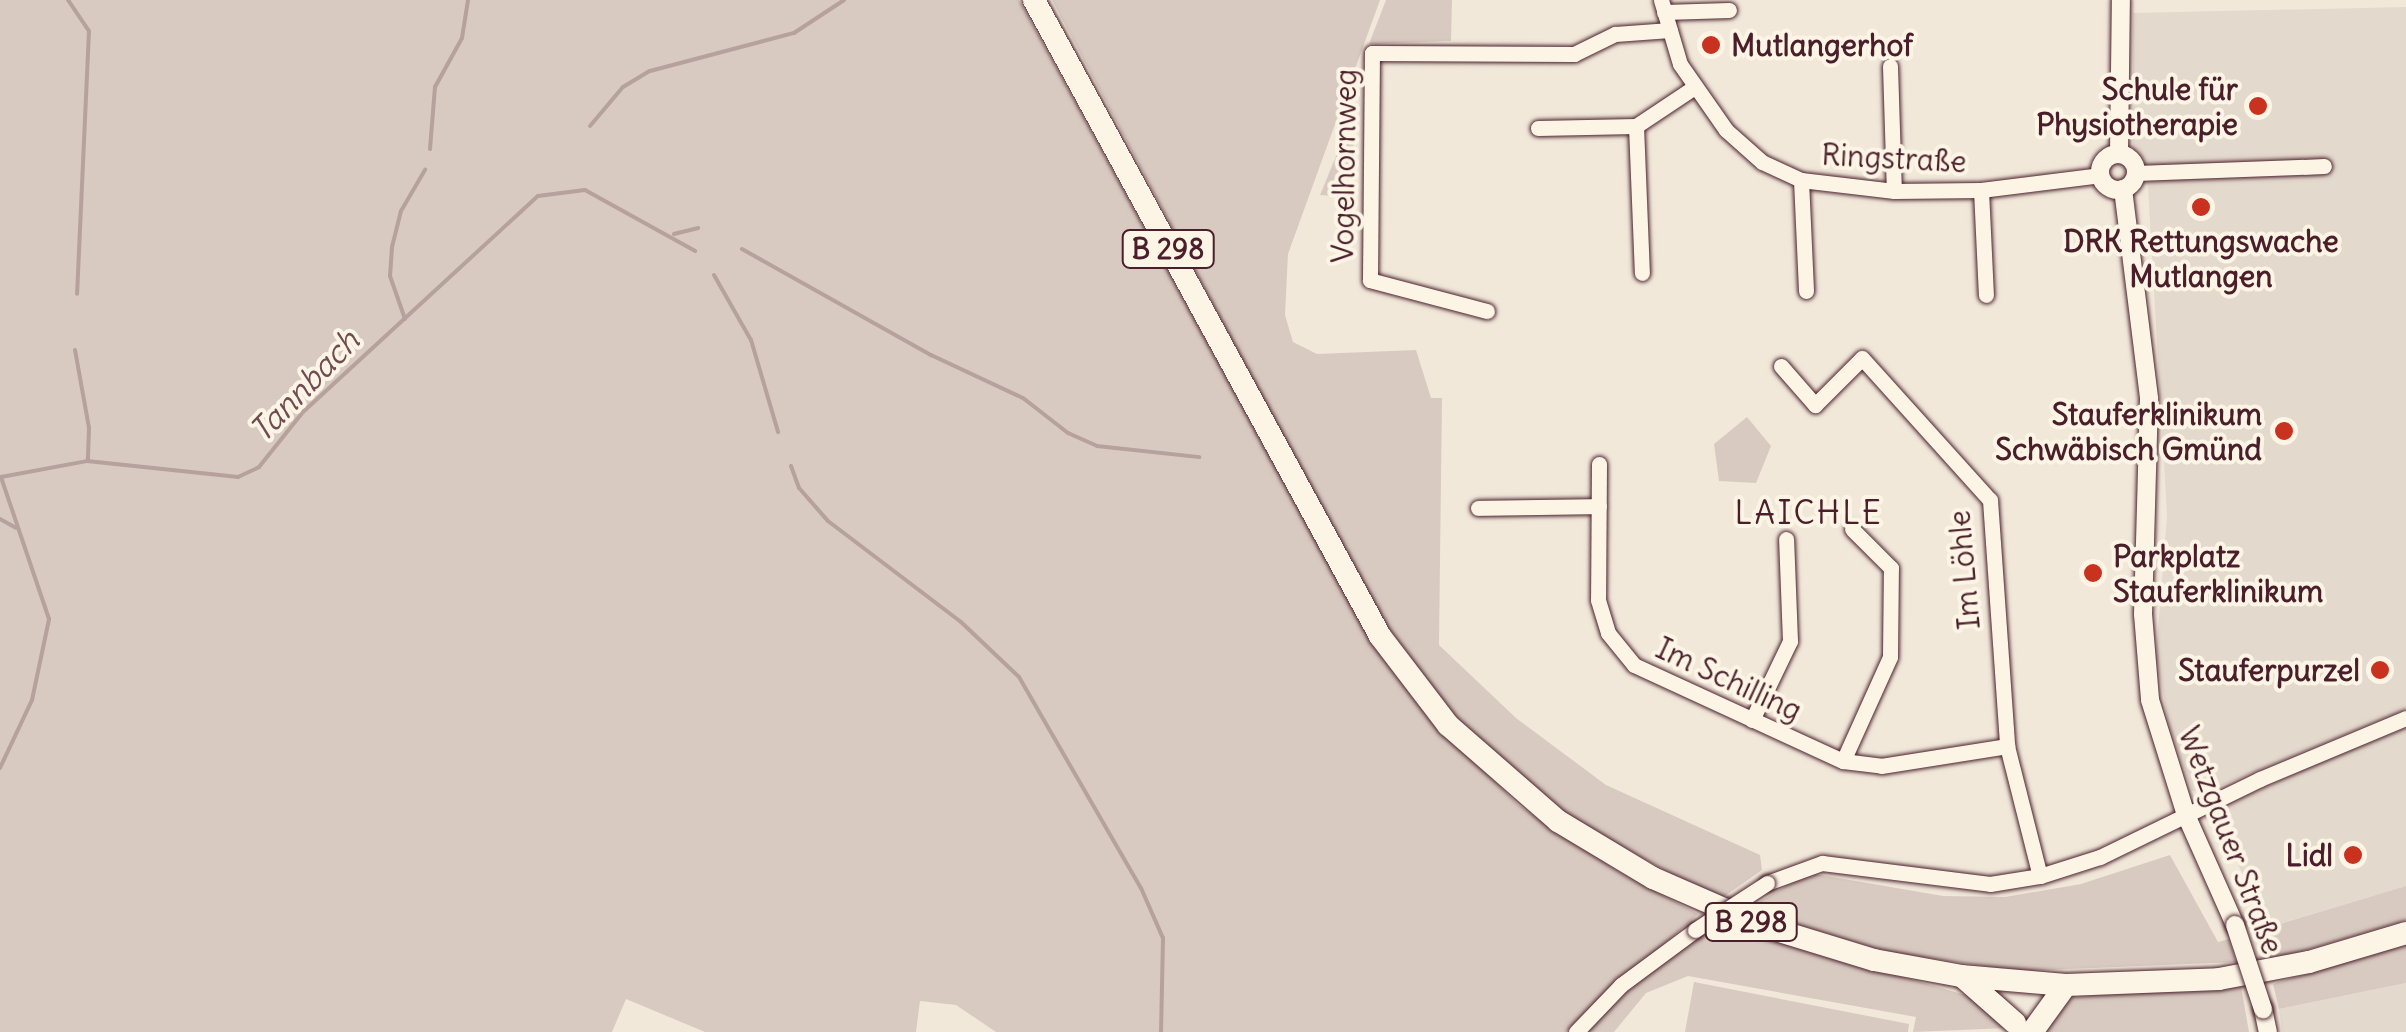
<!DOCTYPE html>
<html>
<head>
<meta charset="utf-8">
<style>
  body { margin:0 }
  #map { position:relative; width:2406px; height:1032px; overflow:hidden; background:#f1e8da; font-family:Delius,sans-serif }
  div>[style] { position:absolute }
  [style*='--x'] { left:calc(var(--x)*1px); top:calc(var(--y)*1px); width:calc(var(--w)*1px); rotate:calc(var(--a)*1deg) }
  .built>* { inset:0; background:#e4d9cd }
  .green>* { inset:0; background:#d8cac0 }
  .stream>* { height:4px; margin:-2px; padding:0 2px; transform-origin:2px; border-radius:2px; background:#b6a19c }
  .roads { filter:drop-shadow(0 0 2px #4a1f2b) drop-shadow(0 0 2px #4a1f2b) }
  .minor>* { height:15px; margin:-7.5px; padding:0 7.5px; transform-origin:7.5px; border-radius:7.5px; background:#fcf5e5 }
  .tertiary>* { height:18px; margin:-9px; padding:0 9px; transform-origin:9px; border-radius:9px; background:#fcf5e5 }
  .tertiary>.ring { margin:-9px; padding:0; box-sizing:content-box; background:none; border:18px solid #fcf5e5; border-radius:50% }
  .primary>* { height:22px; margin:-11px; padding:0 11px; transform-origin:11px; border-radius:11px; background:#fcf5e5 }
  .bridges { filter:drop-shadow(0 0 2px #4a1f2b) drop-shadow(0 0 2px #4a1f2b) }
  .minor-bridge>* { height:15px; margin:-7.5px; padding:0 7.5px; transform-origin:7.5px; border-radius:7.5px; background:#fcf5e5 }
  .tertiary-bridge>* { height:18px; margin:-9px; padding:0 9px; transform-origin:9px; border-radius:9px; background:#fcf5e5 }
  .dots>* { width:28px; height:28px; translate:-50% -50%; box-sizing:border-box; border:5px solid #fcf5e5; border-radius:50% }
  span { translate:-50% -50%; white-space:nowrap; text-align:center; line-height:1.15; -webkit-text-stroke:8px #fcf5e5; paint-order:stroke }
  .shield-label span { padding:2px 8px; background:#fcf5e5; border:2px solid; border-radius:8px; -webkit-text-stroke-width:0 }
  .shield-label { font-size:28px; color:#4a1f2b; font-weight:700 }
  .poi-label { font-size:30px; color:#4a1f2b; font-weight:700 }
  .left { translate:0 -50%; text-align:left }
  .right { translate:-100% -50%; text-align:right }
  .street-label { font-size:30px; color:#4a1f2b }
  .water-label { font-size:32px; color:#704c53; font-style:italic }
  .neighbourhood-label { font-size:32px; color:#4a1f2b; letter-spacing:2.5px }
</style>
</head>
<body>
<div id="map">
  <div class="built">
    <i style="clip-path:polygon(2406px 7px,2406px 709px,2206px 792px,2192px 791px,2169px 725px,2156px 656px,2167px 515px,2148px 187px,2143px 160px,2133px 149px,2133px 13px)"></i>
    <i style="clip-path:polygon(2406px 725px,2406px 886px,2265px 928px,2215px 809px)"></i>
    <i style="clip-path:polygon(2406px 983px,2406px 1032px,2282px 1032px,2279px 1009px)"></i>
  </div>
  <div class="green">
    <i style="clip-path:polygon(0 0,1019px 0,1322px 552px,1411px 696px,1518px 805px,1619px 872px,1698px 914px,1566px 1032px,996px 1032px,956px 1005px,920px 1001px,916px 1032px,705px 1032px,626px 999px,612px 1032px,0 1032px)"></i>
    <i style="clip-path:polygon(1052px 0,1380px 0,1288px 254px,1285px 315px,1293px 342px,1317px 354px,1416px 350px,1431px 398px,1442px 398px,1439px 645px,1516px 718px,1606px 785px,1760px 855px,1762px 870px,1719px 900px,1581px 824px,1533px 791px,1456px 719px,1381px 621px)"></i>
    <i style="clip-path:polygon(1386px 0,1452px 0,1451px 41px,1369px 44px)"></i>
    <i style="clip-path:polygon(1354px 139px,1349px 197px,1320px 195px,1339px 149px)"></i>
    <i style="clip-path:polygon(1747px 417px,1771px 446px,1756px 483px,1719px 481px,1714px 444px)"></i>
    <i style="clip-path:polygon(2170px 855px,2218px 942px,2229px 939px,2236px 962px,2018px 971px,1888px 952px,1747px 909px,1809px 873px,1943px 896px,2005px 897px,2081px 884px)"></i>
    <i style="clip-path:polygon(2406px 886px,2406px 920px,2367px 932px,2268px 961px,2253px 932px)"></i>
    <i style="clip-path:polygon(1721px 924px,1972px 997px,2008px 1028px,1913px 1032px,1916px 1017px,1688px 976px,1646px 993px,1614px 1032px,1580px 1032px,1665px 956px)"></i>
    <i style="clip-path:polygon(2406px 944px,2406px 983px,2279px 1009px,2273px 984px)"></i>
    <i style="clip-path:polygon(1694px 982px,1909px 1024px,1908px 1032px,1685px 1032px)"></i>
    <i style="clip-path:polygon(2241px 986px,2249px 1032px,2043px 1032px,2060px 1002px,2074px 997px)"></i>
  </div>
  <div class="stream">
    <i style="--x:68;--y:0;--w:37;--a:56"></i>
    <i style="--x:89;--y:31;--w:263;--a:92.6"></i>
    <i style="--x:590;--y:126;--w:51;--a:-49.8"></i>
    <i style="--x:623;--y:87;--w:31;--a:-31"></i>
    <i style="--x:650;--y:71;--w:149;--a:-14.8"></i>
    <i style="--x:794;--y:33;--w:60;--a:-33.4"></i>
    <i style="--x:430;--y:149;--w:62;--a:-85.4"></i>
    <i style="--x:435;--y:87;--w:56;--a:-61.1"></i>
    <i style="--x:462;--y:38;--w:38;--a:-81"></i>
    <i style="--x:674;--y:234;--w:25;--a:-14"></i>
    <i style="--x:742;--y:249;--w:217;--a:29.3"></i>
    <i style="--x:931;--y:355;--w:102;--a:25.1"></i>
    <i style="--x:1023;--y:398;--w:57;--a:37.9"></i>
    <i style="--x:1068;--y:433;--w:32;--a:24"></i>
    <i style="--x:1097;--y:446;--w:103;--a:6.2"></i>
    <i style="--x:714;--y:275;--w:75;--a:60.4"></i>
    <i style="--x:751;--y:340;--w:96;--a:73.6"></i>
    <i style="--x:405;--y:319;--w:46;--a:-109.2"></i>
    <i style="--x:390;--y:276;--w:29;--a:-86"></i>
    <i style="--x:392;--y:247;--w:37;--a:-76"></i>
    <i style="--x:401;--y:211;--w:48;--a:-59.7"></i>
    <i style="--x:75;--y:350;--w:79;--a:79.8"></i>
    <i style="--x:89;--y:428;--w:31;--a:92"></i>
    <i style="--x:791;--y:466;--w:23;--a:70"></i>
    <i style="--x:799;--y:488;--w:44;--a:48.7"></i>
    <i style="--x:828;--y:521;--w:167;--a:37.2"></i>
    <i style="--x:961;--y:622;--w:80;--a:43.5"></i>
    <i style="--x:1019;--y:677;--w:244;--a:60"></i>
    <i style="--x:1141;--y:888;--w:55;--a:66.3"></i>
    <i style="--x:1163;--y:938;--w:94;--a:91.2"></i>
    <i style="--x:0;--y:519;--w:18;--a:29"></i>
    <i style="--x:0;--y:768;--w:75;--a:-64.8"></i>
    <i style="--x:32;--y:700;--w:83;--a:-78.1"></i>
    <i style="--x:49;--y:619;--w:150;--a:-108.7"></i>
    <i style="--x:1;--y:477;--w:87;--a:-10.5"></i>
    <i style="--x:87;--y:461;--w:152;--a:6"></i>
    <i style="--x:238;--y:477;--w:23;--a:-25"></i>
    <i style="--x:259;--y:467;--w:70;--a:-51.3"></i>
    <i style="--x:303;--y:412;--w:319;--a:-42.6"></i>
    <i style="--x:538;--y:196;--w:47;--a:-7.3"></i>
    <i style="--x:585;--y:190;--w:126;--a:29"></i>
  </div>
  <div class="roads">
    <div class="minor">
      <i style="--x:1661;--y:0;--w:67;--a:73.5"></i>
      <i style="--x:1680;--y:64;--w:80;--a:55.1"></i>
      <i style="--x:1726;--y:130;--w:48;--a:41.6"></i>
      <i style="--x:1762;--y:162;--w:43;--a:24.8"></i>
      <i style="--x:1801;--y:180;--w:94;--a:6.7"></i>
      <i style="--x:1894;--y:191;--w:87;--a:-0.7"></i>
      <i style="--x:1981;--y:190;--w:121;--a:-7.1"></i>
      <i style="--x:1664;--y:12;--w:65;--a:-1.8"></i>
      <i style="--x:1890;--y:66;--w:125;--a:88.2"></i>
      <i style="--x:1636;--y:126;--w:147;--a:87.7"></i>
      <i style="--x:1538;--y:128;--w:98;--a:-1.2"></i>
      <i style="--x:1636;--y:126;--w:69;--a:-33.7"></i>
      <i style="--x:2136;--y:173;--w:188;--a:-2.1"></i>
      <i style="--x:1801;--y:180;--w:111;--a:87.4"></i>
      <i style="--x:1981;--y:190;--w:105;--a:87.3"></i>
      <i style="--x:1487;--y:311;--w:121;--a:-165.2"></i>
      <i style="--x:1370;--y:280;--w:227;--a:-89.5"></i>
      <i style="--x:1372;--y:53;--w:202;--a:0.3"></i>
      <i style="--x:1574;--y:54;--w:46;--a:-26"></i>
      <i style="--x:1615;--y:34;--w:55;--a:-4.2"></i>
      <i style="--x:1781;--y:366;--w:52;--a:48.9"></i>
      <i style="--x:1815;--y:405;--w:66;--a:-45"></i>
      <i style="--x:1862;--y:358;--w:191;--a:48"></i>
      <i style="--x:1990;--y:500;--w:247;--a:86"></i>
      <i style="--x:2007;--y:746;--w:134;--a:75.8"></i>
      <i style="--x:1599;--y:464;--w:136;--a:90.4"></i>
      <i style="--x:1598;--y:600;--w:34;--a:73"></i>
      <i style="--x:1608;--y:633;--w:41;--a:50.9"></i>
      <i style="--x:1634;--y:665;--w:230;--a:24.7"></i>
      <i style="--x:1843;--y:761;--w:38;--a:7"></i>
      <i style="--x:1881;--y:766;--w:128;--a:-9"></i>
      <i style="--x:1478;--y:508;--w:121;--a:-0.9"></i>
      <i style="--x:1752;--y:720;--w:88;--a:-64.3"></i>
      <i style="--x:1790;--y:641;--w:102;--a:-92.2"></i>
      <i style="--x:1843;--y:761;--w:114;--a:-65.7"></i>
      <i style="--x:1890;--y:657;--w:89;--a:-89.4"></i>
      <i style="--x:1891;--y:568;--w:55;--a:-135"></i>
      <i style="--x:1767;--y:883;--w:59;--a:-20"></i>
      <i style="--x:1822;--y:863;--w:169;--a:7.1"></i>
      <i style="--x:1990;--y:884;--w:51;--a:-9.1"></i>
      <i style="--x:2040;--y:876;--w:63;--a:-17.6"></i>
      <i style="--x:2100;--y:857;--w:178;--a:-26"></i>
      <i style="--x:2260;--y:779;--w:158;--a:-22.7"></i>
      <i style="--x:1576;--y:1032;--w:65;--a:-46.2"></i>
      <i style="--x:1621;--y:985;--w:92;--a:-36.6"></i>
    </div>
    <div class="tertiary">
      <i style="--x:2119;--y:154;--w:154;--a:-89.3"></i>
      <i class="ring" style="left:2100px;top:154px;width:18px;height:18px"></i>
      <i style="--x:2123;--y:189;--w:212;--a:82.9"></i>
      <i style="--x:2149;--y:399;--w:215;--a:91.6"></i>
      <i style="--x:2143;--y:614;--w:86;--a:85.3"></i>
      <i style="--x:2150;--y:700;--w:121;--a:72.6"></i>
      <i style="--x:2186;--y:815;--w:120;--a:66"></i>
      <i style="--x:2263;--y:1009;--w:24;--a:78"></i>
    </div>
    <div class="primary">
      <i style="--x:1034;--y:0;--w:724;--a:61.45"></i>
      <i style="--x:1380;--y:636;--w:112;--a:52.6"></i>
      <i style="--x:1448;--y:725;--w:146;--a:41.1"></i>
      <i style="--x:1558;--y:821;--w:111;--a:31"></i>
      <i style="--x:1653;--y:878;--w:120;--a:23.6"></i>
      <i style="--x:1763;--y:926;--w:116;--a:17"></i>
      <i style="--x:1874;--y:960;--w:88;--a:10.4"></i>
      <i style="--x:1961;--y:976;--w:105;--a:4.9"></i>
      <i style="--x:2066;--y:985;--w:153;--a:-2.2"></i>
      <i style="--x:2219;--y:979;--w:92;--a:-10.7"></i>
      <i style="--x:2309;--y:962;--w:101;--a:-16.6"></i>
      <i style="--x:1964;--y:978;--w:68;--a:41.4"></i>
      <i style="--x:2032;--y:1032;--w:58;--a:-54.1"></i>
    </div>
  </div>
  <div class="bridges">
    <div class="minor-bridge">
      <i style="--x:1695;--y:930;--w:86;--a:-33.1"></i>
    </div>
    <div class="tertiary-bridge">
      <i style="--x:2235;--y:925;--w:89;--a:71.6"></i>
    </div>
  </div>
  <div class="dots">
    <i style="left:1711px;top:45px;background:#c8321e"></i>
    <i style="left:2258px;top:106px;background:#c8321e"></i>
    <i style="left:2201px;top:207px;background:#c8321e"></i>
    <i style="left:2284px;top:431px;background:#c8321e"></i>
    <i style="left:2093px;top:573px;background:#c8321e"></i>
    <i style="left:2380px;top:670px;background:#c8321e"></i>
    <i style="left:2353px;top:855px;background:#c8321e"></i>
  </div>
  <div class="shield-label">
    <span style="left:1168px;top:249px">B 298</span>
    <span style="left:1751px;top:922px">B 298</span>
  </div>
  <div class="poi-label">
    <span class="left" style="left:1731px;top:45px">Mutlangerhof</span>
    <span class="right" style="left:2238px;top:106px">Schule für<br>Physiotherapie</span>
    <span style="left:2201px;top:258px">DRK Rettungswache<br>Mutlangen</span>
    <span class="right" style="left:2262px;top:431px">Stauferklinikum<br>Schwäbisch Gmünd</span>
    <span class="left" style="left:2113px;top:573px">Parkplatz<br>Stauferklinikum</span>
    <span class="right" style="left:2360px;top:670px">Stauferpurzel</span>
    <span class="right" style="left:2333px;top:855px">Lidl</span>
  </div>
  <div class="street-label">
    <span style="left:1894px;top:158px;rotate:3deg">Ringstraße</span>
    <span style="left:1344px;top:166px;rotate:-89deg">Vogelhornweg</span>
    <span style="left:1964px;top:570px;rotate:-95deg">Im Löhle</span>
    <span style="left:1729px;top:679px;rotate:25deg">Im Schilling</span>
    <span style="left:2231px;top:840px;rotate:69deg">Wetzgauer Straße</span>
  </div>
  <div class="water-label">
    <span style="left:305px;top:386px;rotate:-46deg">Tannbach</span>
  </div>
  <div class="neighbourhood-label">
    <span style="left:1809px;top:513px">LAICHLE</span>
  </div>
</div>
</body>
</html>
